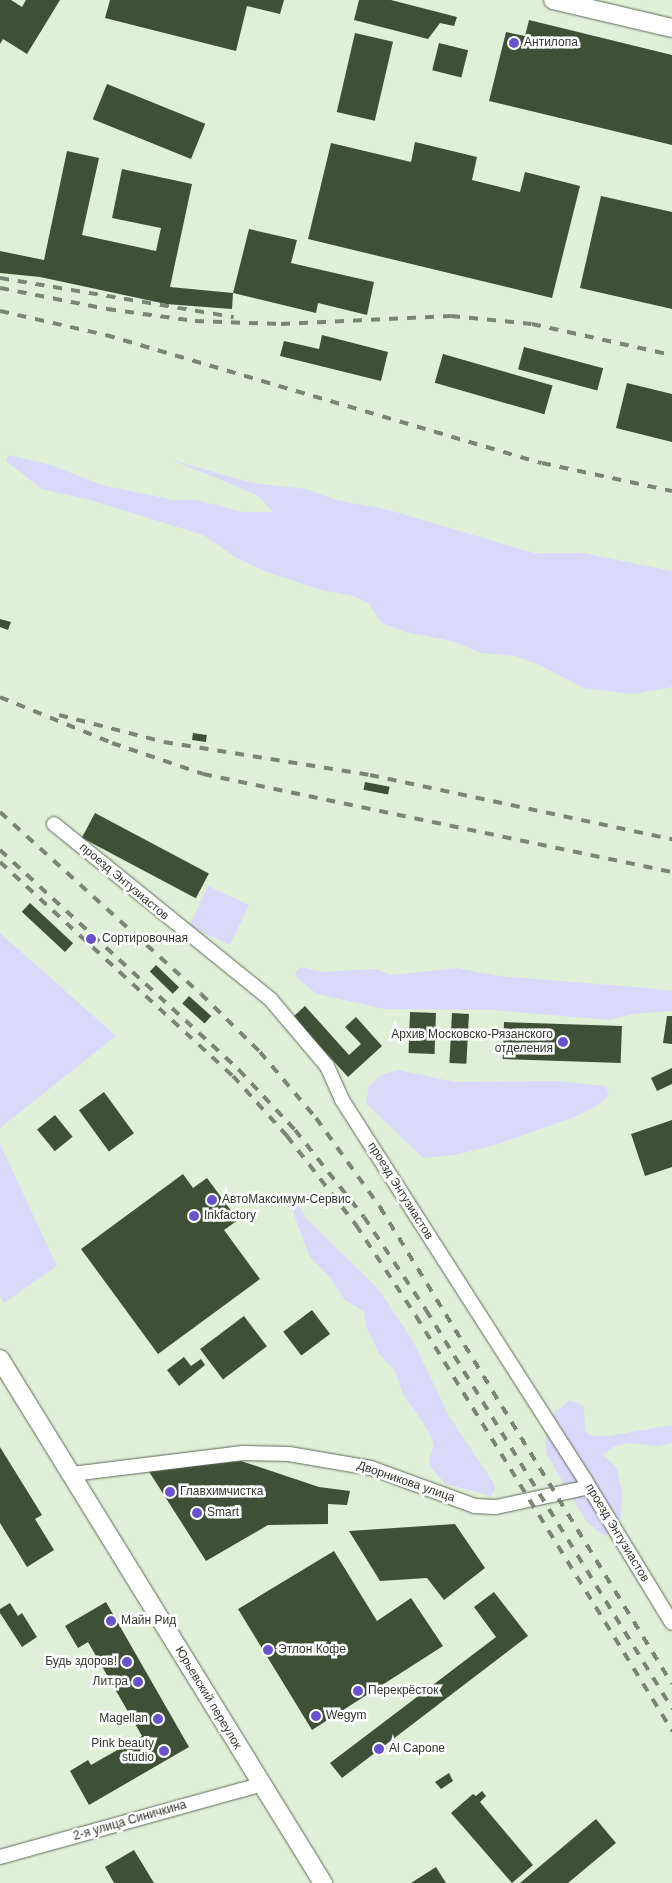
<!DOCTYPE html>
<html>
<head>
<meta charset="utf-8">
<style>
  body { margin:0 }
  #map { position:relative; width:672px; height:1883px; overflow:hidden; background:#e1efd9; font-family:Arial,sans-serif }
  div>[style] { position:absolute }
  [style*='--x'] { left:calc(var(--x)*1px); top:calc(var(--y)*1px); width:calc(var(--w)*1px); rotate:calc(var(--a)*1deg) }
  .green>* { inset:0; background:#dad9f9; transform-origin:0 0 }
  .building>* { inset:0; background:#405037; transform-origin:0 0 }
  .roads { filter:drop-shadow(0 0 1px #5e6a56) drop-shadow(0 0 1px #5e6a56) }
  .minor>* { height:14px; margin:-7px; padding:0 7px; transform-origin:7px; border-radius:7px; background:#fff }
  .tertiary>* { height:18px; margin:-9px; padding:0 9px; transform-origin:9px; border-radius:9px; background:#fff }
  .rail>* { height:4px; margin-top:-2px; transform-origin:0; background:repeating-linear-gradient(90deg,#7b8475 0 9px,transparent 0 18px) }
  .dots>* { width:14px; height:14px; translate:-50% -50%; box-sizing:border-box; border:2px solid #fff; border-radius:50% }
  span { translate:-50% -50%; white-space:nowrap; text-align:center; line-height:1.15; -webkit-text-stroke:5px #fff; paint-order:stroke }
  .poi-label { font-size:12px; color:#31372e }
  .left { translate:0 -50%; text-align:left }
  .right { translate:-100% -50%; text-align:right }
  .street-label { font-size:12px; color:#31372e }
</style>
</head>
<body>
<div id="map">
  <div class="green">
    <i style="clip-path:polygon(8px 455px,48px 464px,102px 485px,173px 500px,197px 500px,242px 512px,273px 512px,257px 495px,172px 460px,252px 483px,306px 489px,336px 500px,389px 510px,534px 553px,583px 553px,672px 571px,672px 687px,633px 694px,583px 688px,540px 665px,515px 656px,481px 653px,452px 641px,405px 632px,382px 623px,368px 603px,354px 596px,321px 590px,267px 572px,237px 558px,203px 535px,90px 500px,42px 489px,6px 461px)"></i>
    <i style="left:208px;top:886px;width:45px;height:44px;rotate:25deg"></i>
    <i style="clip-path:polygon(0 933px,116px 1036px,0 1128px)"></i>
    <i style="clip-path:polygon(300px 967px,323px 972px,375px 969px,392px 975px,457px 968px,499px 976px,647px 988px,672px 991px,672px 1011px,632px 1014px,610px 1020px,491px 1010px,385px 1009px,317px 994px,299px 980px,295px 973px)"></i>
    <i style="clip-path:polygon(398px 1070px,455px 1082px,557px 1081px,606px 1086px,609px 1095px,598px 1105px,577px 1116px,498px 1144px,455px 1155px,423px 1158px,366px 1103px,369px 1086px,381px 1075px)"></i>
    <i style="clip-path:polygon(0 1144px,57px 1266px,4px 1303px,0 1296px)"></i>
    <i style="clip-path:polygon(292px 1192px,307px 1219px,379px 1290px,413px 1341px,449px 1416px,493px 1482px,495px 1489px,491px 1496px,446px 1484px,431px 1468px,429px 1460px,434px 1445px,428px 1430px,403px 1394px,395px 1371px,380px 1355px,366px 1327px,364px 1312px,344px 1299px,331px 1278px,310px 1257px,288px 1199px)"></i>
    <i style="clip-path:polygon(570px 1400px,584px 1406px,585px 1431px,592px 1436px,608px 1436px,672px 1425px,672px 1443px,656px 1446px,630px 1443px,615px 1446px,602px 1454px,617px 1468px,622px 1493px,621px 1518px,607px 1535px,603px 1535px,586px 1521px,547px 1455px,545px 1442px,553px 1414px)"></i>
  </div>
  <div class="building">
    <i style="clip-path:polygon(0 0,11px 0,22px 7px,26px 0,60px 0,27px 54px,3px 39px,0 44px)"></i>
    <i style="clip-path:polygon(110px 0,284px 0,280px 14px,247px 6px,236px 51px,105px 18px)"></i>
    <i style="clip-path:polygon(359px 0,391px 0,457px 17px,454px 26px,440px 23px,428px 39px,354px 20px)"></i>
    <i style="clip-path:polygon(529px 20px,672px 55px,672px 145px,489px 101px,506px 32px,525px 36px)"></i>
    <i style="left:355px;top:33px;width:39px;height:81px;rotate:13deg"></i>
    <i style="left:439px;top:43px;width:30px;height:28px;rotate:14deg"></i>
    <i style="left:107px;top:84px;width:106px;height:38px;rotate:22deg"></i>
    <i style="clip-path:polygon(415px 142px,477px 157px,472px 180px,520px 192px,525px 172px,580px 186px,552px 298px,308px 239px,331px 143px,411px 162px)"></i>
    <i style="clip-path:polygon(67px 151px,99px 158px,82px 235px,156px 251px,161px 228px,112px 218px,122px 169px,192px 184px,170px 287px,233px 293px,232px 309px,166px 304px,40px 277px,0 273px,0 251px,44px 260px)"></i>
    <i style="clip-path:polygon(601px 196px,672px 212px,672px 309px,580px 288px)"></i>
    <i style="clip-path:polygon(249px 229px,297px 240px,291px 263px,374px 282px,367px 315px,318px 303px,316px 313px,233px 293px)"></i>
    <i style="clip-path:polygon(322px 335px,388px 352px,381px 381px,280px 356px,284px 341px,319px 349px)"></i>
    <i style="left:524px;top:347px;width:82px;height:23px;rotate:15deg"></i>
    <i style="left:443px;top:354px;width:114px;height:30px;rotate:16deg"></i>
    <i style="clip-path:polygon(627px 383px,672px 394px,672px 442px,616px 428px)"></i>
    <i style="clip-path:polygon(0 619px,11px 622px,8px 630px,0 627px)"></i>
    <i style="left:193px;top:733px;width:14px;height:7px;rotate:8deg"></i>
    <i style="left:365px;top:782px;width:25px;height:8px;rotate:11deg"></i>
    <i style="left:95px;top:813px;width:129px;height:28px;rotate:28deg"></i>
    <i style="left:30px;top:903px;width:59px;height:12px;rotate:43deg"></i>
    <i style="left:156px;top:965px;width:32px;height:9px;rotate:44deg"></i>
    <i style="left:189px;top:996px;width:30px;height:10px;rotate:42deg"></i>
    <i style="clip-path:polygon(305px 1006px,349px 1055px,361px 1044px,345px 1027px,356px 1017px,382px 1046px,348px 1077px,293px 1017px)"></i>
    <i style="left:410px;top:1012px;width:26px;height:41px;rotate:2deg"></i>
    <i style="left:452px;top:1013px;width:17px;height:50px;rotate:3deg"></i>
    <i style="clip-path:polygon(667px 1016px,672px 1016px,672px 1044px,663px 1043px)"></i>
    <i style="left:504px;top:1022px;width:118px;height:37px;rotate:2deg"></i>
    <i style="clip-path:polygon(672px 1068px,672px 1084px,657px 1091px,651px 1078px)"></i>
    <i style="left:104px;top:1092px;width:51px;height:31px;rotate:54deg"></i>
    <i style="left:55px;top:1115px;width:28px;height:23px;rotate:51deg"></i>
    <i style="clip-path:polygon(672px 1120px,672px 1167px,645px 1176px,631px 1134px)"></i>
    <i style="clip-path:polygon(183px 1174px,193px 1188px,207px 1178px,238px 1220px,224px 1230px,260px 1279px,158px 1354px,81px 1249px)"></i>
    <i style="left:312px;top:1310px;width:30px;height:36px;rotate:53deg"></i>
    <i style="left:244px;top:1316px;width:38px;height:55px;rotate:53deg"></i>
    <i style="clip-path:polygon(184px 1357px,191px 1366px,201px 1359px,205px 1365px,179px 1386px,167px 1370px)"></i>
    <i style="clip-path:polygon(0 1447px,42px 1515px,35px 1519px,54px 1550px,27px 1567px,0 1523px)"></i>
    <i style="clip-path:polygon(241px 1461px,319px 1487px,350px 1491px,347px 1505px,328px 1504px,328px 1524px,268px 1525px,206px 1561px,148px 1470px)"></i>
    <i style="clip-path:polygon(455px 1524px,485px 1568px,444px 1600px,427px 1578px,380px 1581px,349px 1531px)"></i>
    <i style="clip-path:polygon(334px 1551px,377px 1621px,411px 1598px,443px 1646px,312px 1730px,238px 1609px)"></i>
    <i style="clip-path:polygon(494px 1592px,528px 1636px,342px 1778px,330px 1763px,496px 1637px,474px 1607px)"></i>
    <i style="clip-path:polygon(106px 1602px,189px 1747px,89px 1805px,70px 1771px,88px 1760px,91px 1765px,142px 1736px,88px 1642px,78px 1648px,65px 1626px)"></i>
    <i style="clip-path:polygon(10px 1603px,18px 1616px,22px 1613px,37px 1637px,22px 1647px,0 1613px,0 1609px)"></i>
    <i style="clip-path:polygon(449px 1773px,453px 1781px,441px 1789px,435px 1782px)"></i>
    <i style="clip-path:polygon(482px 1791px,486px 1796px,480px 1802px,533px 1865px,512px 1883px,451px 1813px,473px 1794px,476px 1796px)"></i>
    <i style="clip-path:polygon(596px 1819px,616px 1843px,568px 1883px,520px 1883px)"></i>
    <i style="clip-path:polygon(134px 1850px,154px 1883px,114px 1883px,105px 1867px)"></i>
    <i style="clip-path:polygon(436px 1867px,446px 1883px,411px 1883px)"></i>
  </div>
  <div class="roads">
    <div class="minor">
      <i style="--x:54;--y:824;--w:279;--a:39"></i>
      <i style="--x:271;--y:1000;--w:87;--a:49.7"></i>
      <i style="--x:327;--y:1066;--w:37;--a:66"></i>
      <i style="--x:342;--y:1100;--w:451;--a:57.4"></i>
      <i style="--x:585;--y:1480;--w:167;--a:58.7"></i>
      <i style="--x:72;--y:1474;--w:172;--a:-7"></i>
      <i style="--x:243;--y:1453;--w:46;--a:1.2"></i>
      <i style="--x:289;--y:1454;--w:83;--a:9.7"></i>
      <i style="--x:371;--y:1468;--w:111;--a:20.1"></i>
      <i style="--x:475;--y:1506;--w:21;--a:3"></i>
      <i style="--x:496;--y:1507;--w:95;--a:-12.1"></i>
      <i style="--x:0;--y:1857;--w:270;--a:-15.5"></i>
    </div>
    <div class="tertiary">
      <i style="--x:553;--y:0;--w:122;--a:13.2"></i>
      <i style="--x:0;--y:1359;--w:616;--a:58.35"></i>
    </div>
  </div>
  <div class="rail">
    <i style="--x:0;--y:278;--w:237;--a:9.5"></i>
    <i style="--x:0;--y:288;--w:109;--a:11.1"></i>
    <i style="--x:107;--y:309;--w:89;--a:7.8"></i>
    <i style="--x:195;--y:321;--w:86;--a:2"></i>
    <i style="--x:281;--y:324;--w:170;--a:-2.7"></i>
    <i style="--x:451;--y:316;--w:81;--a:5.6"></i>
    <i style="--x:532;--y:324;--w:143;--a:12.5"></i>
    <i style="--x:0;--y:311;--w:109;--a:12.8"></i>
    <i style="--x:106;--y:335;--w:454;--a:16.4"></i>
    <i style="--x:542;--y:463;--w:133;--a:12.2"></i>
    <i style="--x:0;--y:697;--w:121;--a:22.3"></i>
    <i style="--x:112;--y:743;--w:96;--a:18.8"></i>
    <i style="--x:203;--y:774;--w:479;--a:11.8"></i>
    <i style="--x:59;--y:715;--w:108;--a:14.4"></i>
    <i style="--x:164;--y:742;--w:209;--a:9.1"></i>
    <i style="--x:370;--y:775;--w:309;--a:12"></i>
    <i style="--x:0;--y:812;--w:271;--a:42.2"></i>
    <i style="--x:201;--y:994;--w:83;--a:44.5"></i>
    <i style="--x:260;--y:1052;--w:87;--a:49.7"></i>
    <i style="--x:316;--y:1118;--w:110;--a:54.3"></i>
    <i style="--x:380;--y:1207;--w:559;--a:58.53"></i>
    <i style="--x:0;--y:850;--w:325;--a:42.6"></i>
    <i style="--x:239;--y:1070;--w:82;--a:47"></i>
    <i style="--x:295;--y:1130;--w:111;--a:51.6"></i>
    <i style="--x:364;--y:1217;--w:112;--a:56.3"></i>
    <i style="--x:426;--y:1310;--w:469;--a:58.3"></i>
    <i style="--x:0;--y:862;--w:316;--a:42.6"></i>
    <i style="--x:233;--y:1076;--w:81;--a:48"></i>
    <i style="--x:287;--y:1136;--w:113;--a:52.2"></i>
    <i style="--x:356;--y:1225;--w:109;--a:56.6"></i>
    <i style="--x:416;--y:1316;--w:488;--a:58.3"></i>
  </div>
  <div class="dots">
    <i style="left:514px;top:43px;background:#6953cc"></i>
    <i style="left:91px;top:939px;background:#6953cc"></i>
    <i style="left:563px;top:1042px;background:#6953cc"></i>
    <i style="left:212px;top:1200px;background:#6953cc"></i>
    <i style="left:194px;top:1216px;background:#6953cc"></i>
    <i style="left:170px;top:1492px;background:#6953cc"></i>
    <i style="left:197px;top:1513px;background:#6953cc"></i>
    <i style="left:111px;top:1621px;background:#6953cc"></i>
    <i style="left:268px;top:1650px;background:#6953cc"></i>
    <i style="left:127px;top:1662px;background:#6953cc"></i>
    <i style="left:138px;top:1682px;background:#6953cc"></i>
    <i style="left:358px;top:1691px;background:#6953cc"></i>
    <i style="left:316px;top:1716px;background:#6953cc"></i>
    <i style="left:158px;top:1719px;background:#6953cc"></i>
    <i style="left:379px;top:1749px;background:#6953cc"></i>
    <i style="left:164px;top:1751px;background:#6953cc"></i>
  </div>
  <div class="poi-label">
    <span class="left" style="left:524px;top:43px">Антилопа</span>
    <span class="left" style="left:102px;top:939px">Сортировочная</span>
    <span class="right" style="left:553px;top:1042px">Архив Московско-Рязанского<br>отделения</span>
    <span class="left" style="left:222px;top:1200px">АвтоМаксимум-Сервиc</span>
    <span class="left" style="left:204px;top:1216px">Inkfactory</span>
    <span class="left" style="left:180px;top:1492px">Главхимчистка</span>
    <span class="left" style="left:207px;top:1513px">Smart</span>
    <span class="left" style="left:121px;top:1621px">Майн Рид</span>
    <span class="left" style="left:278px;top:1650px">Этлон Кофе</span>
    <span class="right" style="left:117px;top:1662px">Будь здоров!</span>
    <span class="right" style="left:128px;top:1682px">Лит.ра</span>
    <span class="left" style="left:368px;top:1691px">Перекрёсток</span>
    <span class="left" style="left:326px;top:1716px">Wegym</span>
    <span class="right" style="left:148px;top:1719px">Magellan</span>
    <span class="right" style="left:154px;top:1751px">Pink beauty<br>studio</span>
    <span class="left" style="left:389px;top:1749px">Al Capone</span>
  </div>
  <div class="street-label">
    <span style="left:124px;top:882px;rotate:40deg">проезд Энтузиастов</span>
    <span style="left:400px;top:1191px;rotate:58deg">проезд Энтузиастов</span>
    <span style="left:406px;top:1482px;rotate:19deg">Дворникова улица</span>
    <span style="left:617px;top:1533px;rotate:59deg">проезд Энтузиастов</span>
    <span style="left:208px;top:1698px;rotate:59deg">Юрьевский переулок</span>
    <span style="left:130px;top:1821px;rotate:-16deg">2-я улица Синичкина</span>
  </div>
</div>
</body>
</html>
